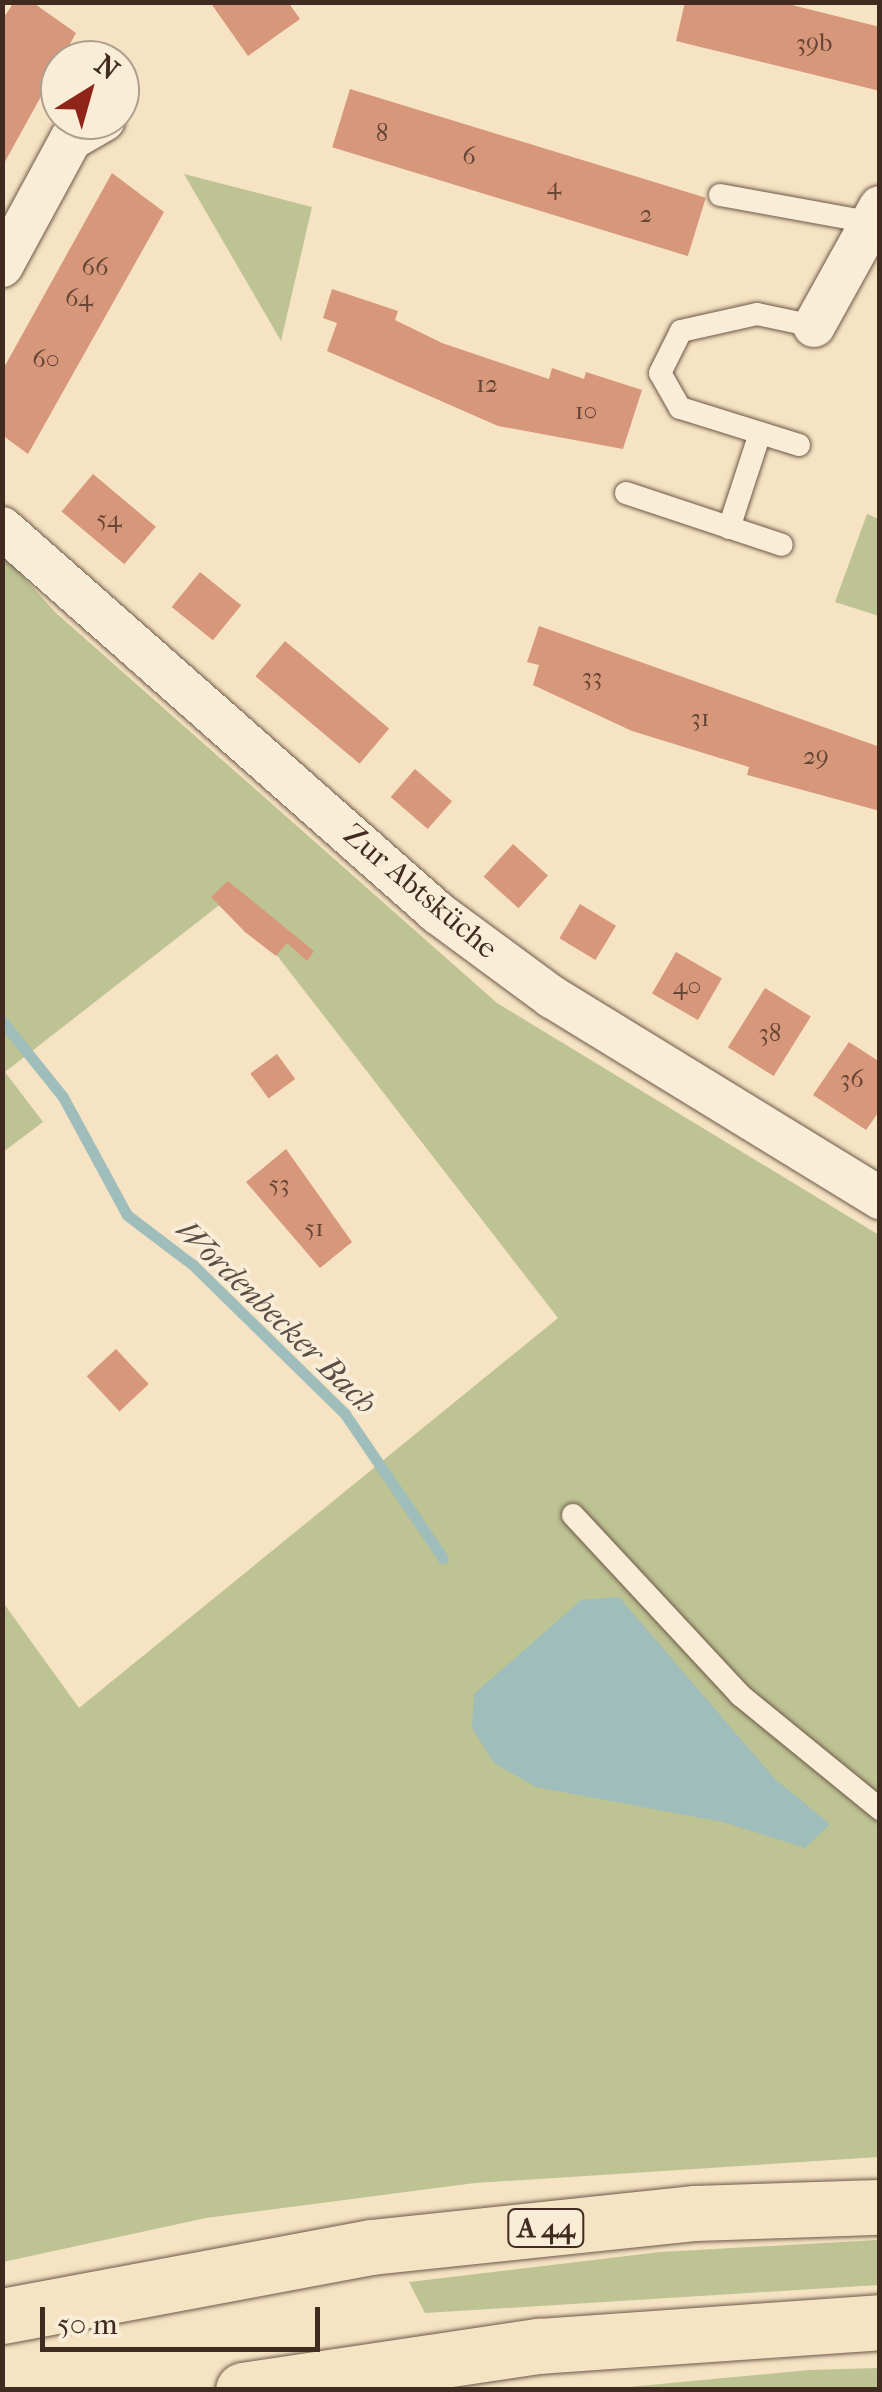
<!DOCTYPE html>
<html>
<head>
<meta charset="utf-8">
<style>
  body { margin:0 }
  #map { position:relative; width:882px; height:2392px; overflow:hidden; background:#f6e3c3; font-family:"IM FELL French Canon",serif }
  div>[style] { position:absolute }
  [style*='--x'] { left:calc(var(--x)*1px); top:calc(var(--y)*1px); width:calc(var(--w)*1px); rotate:calc(var(--a)*1deg) }
  .green>* { inset:0; background:#bdc393 }
  .water>* { inset:0; background:#9ebdbb }
  .stream>* { height:11px; margin:-5.5px; padding:0 5.5px; transform-origin:5.5px; border-radius:5.5px; background:#9ebdbb }
  .building>* { inset:0; background:#d6977a; transform-origin:0 0 }
  .roads { filter:drop-shadow(0 0 2px #6e5848) drop-shadow(0 0 2px #6e5848) }
  .lane>* { height:22px; margin:-11px; padding:0 11px; transform-origin:11px; border-radius:11px; background:#f9edd8 }
  .street>* { height:42px; margin:-21px; padding:0 21px; transform-origin:21px; border-radius:21px; background:#f9edd8 }
  .highway>* { height:55px; margin:-27.5px; padding:0 27.5px; transform-origin:27.5px; border-radius:27.5px; background:#f6e3c3 }
  span { translate:-50% -50%; white-space:nowrap; text-align:center; line-height:1.15; -webkit-text-stroke:8px #f9edd8; paint-order:stroke }
  .number-label { font-size:25px; color:#664536 }
  .number-label span { -webkit-text-stroke-width:0 }
  .shield-label span { padding:2px 8px; background:#f9edd8; border:2px solid; border-radius:8px; -webkit-text-stroke-width:0 }
  .shield-label { font-size:28px; color:#412a1f; font-weight:700 }
  .street-label { font-size:30px; color:#412a1f }
  .water-label { font-size:32px; color:#584f46; font-style:italic }
  .frame { position:absolute; inset:0; border:5px solid #412a1f; pointer-events:none }
  .north { position:absolute; left:40px; top:40px; width:100px; height:100px; box-sizing:border-box; background:#f9edd8; border:2px solid #af9f8e; border-radius:50%; rotate:37deg; font-size:28px; font-weight:700; line-height:40px; text-align:center; color:#412a1f }
  .north::after { content:''; display:block; margin:auto; width:35px; height:45px; background:#8f2418; clip-path:polygon(50% 0,100% 100%,50% 72%,0 100%) }
  .scale { position:absolute; left:40px; top:2307px; width:280px; height:45px; box-sizing:border-box; border:5px solid #412a1f; border-top:0; padding-left:12px; font-size:30px; line-height:35px; white-space:nowrap; color:#412a1f; -webkit-text-stroke:8px #f9edd8; paint-order:stroke }
</style>
</head>
<body>
<div id="map">
  <div class="green">
    <i style="clip-path:polygon(184px 174px,312px 207px,281px 341px)"></i>
    <i style="clip-path:polygon(867px 514px,879px 519px,879px 616px,835px 602px)"></i>
    <i style="clip-path:polygon(3px 555px,56px 613px,497px 1003px,879px 1235px,879px 2157px,475px 2183px,206px 2218px,3px 2262px,2px 1601px,79px 1708px,558px 1318px,231px 896px,5px 1072px,43px 1122px,3px 1152px)"></i>
    <i style="clip-path:polygon(879px 2240px,879px 2285px,425px 2313px,409px 2282px,660px 2252px)"></i>
    <i style="clip-path:polygon(879px 2368px,879px 2389px,607px 2389px,809px 2370px)"></i>
  </div>
  <div class="water">
    <i style="clip-path:polygon(619px 1597px,775px 1779px,830px 1824px,805px 1848px,723px 1822px,536px 1787px,494px 1763px,472px 1728px,474px 1694px,581px 1600px)"></i>
  </div>
  <div class="stream">
    <i style="--x:2;--y:1021;--w:97;--a:51.2"></i>
    <i style="--x:63;--y:1097;--w:134;--a:61.5"></i>
    <i style="--x:127;--y:1215;--w:83;--a:37.1"></i>
    <i style="--x:193;--y:1265;--w:213;--a:44.4"></i>
    <i style="--x:345;--y:1414;--w:174;--a:55.8"></i>
  </div>
  <div class="building">
    <i style="clip-path:polygon(14px 2px,32px 2px,76px 33px,2px 167px,2px 20px)"></i>
    <i style="clip-path:polygon(210px 2px,288px 2px,300px 19px,248px 56px)"></i>
    <i style="clip-path:polygon(685px 2px,780px 2px,880px 27px,880px 91px,676px 41px)"></i>
    <i style="left:350px;top:89px;width:372px;height:61px;rotate:17deg"></i>
    <i style="clip-path:polygon(112px 173px,164px 212px,28px 454px,2px 435px,2px 371px)"></i>
    <i style="clip-path:polygon(332px 289px,398px 311px,395px 320px,442px 343px,549px 379px,552px 368px,584px 379px,586px 372px,642px 390px,623px 449px,498px 426px,327px 351px,337px 323px,323px 318px)"></i>
    <i style="left:93px;top:474px;width:82px;height:49px;rotate:40deg"></i>
    <i style="left:200px;top:572px;width:53px;height:45px;rotate:39deg"></i>
    <i style="clip-path:polygon(539px 626px,880px 747px,880px 811px,747px 775px,749px 767px,632px 731px,533px 685px,539px 665px,527px 662px)"></i>
    <i style="left:285px;top:641px;width:136px;height:46px;rotate:40deg"></i>
    <i style="left:415px;top:769px;width:49px;height:37px;rotate:41deg"></i>
    <i style="left:513px;top:844px;width:47px;height:44px;rotate:42deg"></i>
    <i style="clip-path:polygon(228px 881px,314px 951px,307px 961px,287px 943px,276px 956px,245px 932px,211px 897px)"></i>
    <i style="left:580px;top:904px;width:42px;height:40px;rotate:31deg"></i>
    <i style="left:676px;top:952px;width:53px;height:48px;rotate:30deg"></i>
    <i style="left:765px;top:988px;width:54px;height:70px;rotate:32deg"></i>
    <i style="clip-path:polygon(849px 1042px,880px 1062px,880px 1110px,866px 1130px,813px 1095px)"></i>
    <i style="left:277px;top:1054px;width:31px;height:33px;rotate:54deg"></i>
    <i style="clip-path:polygon(286px 1149px,352px 1242px,320px 1268px,246px 1182px)"></i>
    <i style="left:116px;top:1349px;width:48px;height:40px;rotate:47deg"></i>
  </div>
  <div class="roads">
    <div class="lane">
      <i style="--x:720;--y:195;--w:150;--a:10.3"></i>
      <i style="--x:799;--y:445;--w:125;--a:-162.7"></i>
      <i style="--x:680;--y:408;--w:40;--a:-119.7"></i>
      <i style="--x:660;--y:373;--w:47;--a:-63.4"></i>
      <i style="--x:681;--y:331;--w:78;--a:-12.6"></i>
      <i style="--x:757;--y:314;--w:58;--a:11.9"></i>
      <i style="--x:626;--y:493;--w:164;--a:18.4"></i>
      <i style="--x:729;--y:528;--w:100;--a:-71.9"></i>
      <i style="--x:573;--y:1515;--w:246;--a:47.1"></i>
      <i style="--x:740;--y:1695;--w:181;--a:39.2"></i>
    </div>
    <div class="street">
      <i style="--x:2;--y:266;--w:145;--a:-61.5"></i>
      <i style="--x:71;--y:139;--w:38;--a:-30"></i>
      <i style="--x:814;--y:326;--w:136;--a:-61"></i>
      <i style="--x:2;--y:528;--w:582;--a:41.45"></i>
      <i style="--x:438;--y:913;--w:142;--a:36.4"></i>
      <i style="--x:552;--y:997;--w:385;--a:31.5"></i>
    </div>
    <div class="highway">
      <i style="--x:2;--y:2316;--w:375;--a:-10.6"></i>
      <i style="--x:371;--y:2247;--w:326;--a:-6"></i>
      <i style="--x:695;--y:2213;--w:185;--a:-1.9"></i>
      <i style="--x:243;--y:2390;--w:299;--a:-8.5"></i>
      <i style="--x:539;--y:2346;--w:342;--a:-4"></i>
    </div>
  </div>
  <div class="number-label">
    <span style="left:814px;top:43px">39b</span>
    <span style="left:382px;top:133px">8</span>
    <span style="left:469px;top:156px">6</span>
    <span style="left:554px;top:186px">4</span>
    <span style="left:646px;top:214px">2</span>
    <span style="left:95px;top:267px">66</span>
    <span style="left:79px;top:298px">64</span>
    <span style="left:46px;top:359px">60</span>
    <span style="left:487px;top:384px">12</span>
    <span style="left:586px;top:411px">10</span>
    <span style="left:109px;top:519px">54</span>
    <span style="left:592px;top:677px">33</span>
    <span style="left:700px;top:718px">31</span>
    <span style="left:816px;top:756px">29</span>
    <span style="left:687px;top:986px">40</span>
    <span style="left:770px;top:1033px">38</span>
    <span style="left:852px;top:1079px">36</span>
    <span style="left:279px;top:1184px">53</span>
    <span style="left:314px;top:1228px">51</span>
  </div>
  <div class="shield-label">
    <span style="left:546px;top:2228px">A 44</span>
  </div>
  <div class="street-label">
    <span style="left:420px;top:892px;rotate:40deg">Zur Abtsküche</span>
  </div>
  <div class="water-label">
    <span style="left:276px;top:1317px;rotate:44deg">Wordenbecker Bach</span>
  </div>
  <div class="frame"></div>
  <div class="north">N</div>
  <div class="scale">50 m</div>
</div>
</body>
</html>
